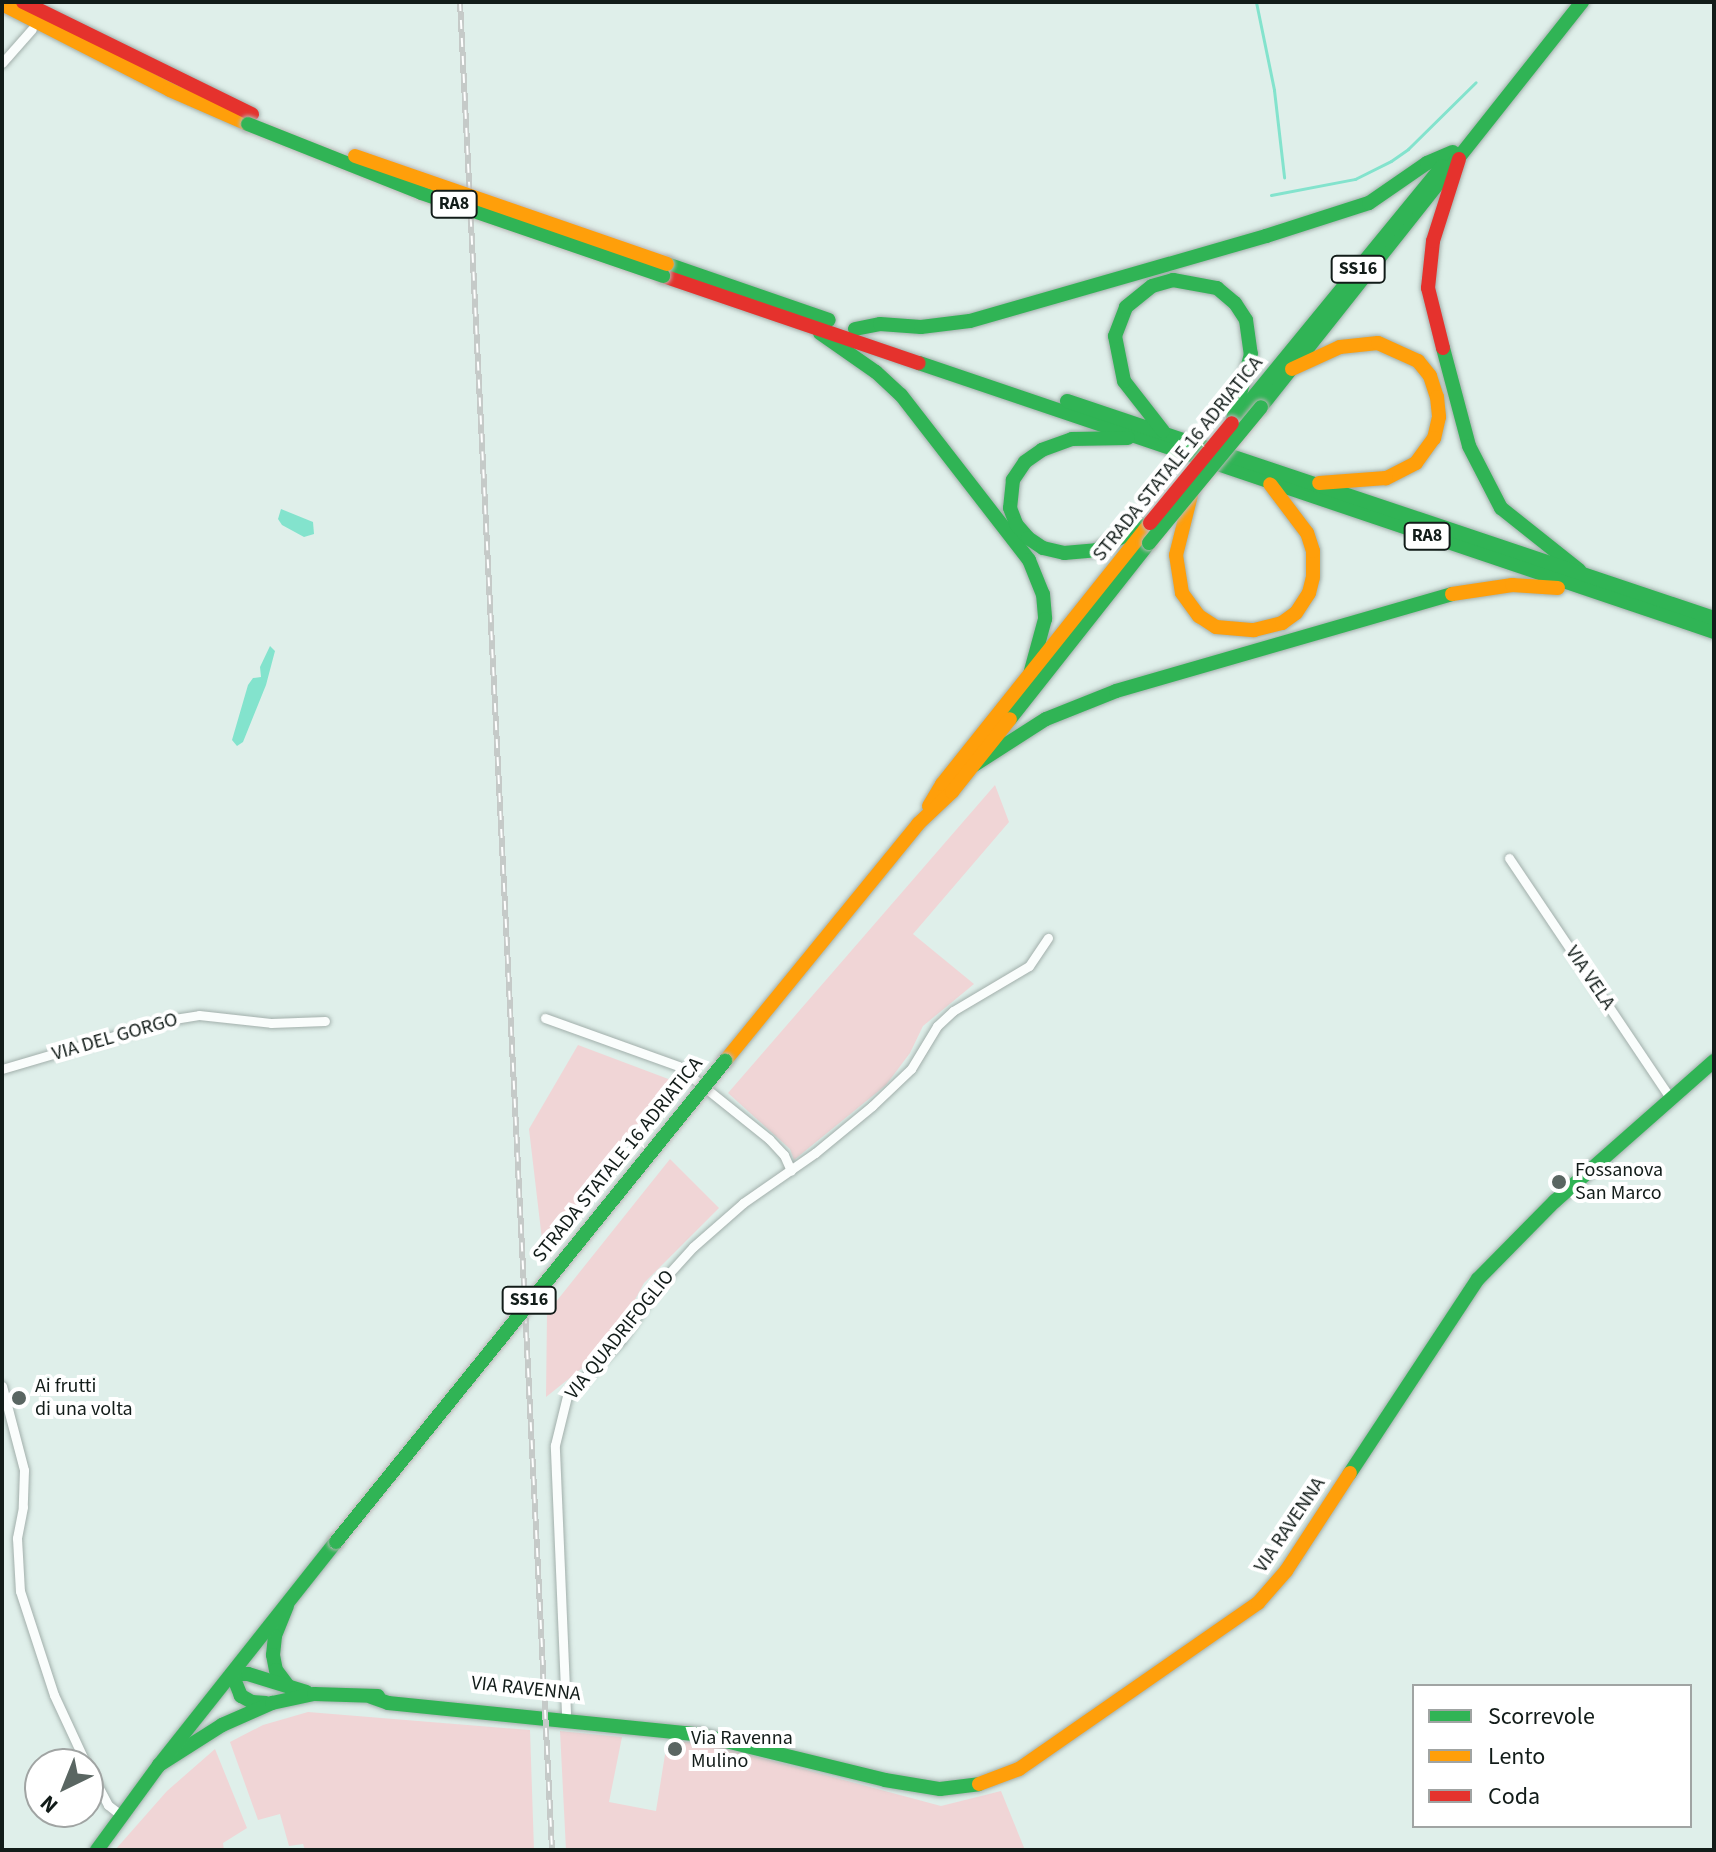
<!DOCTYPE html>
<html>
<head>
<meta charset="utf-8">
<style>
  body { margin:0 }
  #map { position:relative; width:1716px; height:1852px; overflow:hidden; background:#dfefea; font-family:"Source Sans 3",sans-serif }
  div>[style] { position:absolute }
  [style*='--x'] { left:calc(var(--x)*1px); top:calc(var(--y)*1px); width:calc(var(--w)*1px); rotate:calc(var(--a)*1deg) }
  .green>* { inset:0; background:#f0d5d6 }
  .water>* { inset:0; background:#83e3cd }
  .stream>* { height:3px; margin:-1.5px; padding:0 1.5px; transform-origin:1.5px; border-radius:1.5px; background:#83e3cd }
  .roads { filter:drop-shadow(0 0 2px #a2afab) drop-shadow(0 0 2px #a2afab) }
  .street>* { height:9px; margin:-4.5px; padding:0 4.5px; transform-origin:4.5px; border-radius:4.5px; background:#fafdfc }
  .fast>* { height:14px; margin:-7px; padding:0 7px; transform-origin:7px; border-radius:7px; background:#30b455 }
  .slow>* { height:14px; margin:-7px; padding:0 7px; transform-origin:7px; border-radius:7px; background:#ff9f0a }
  .jam>* { height:14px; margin:-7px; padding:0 7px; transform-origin:7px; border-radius:7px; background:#e5322d }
  .rail>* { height:6px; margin-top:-3px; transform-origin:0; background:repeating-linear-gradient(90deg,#fff 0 9px,#c5cac8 0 18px); box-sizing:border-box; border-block:2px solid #c5cac8 }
  .bridges { filter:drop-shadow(0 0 2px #b9b7b6) drop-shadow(0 0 2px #b9b7b6) }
  .fast-bridge>* { height:14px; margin:-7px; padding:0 7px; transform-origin:7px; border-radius:7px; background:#30b455 }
  .slow-bridge>* { height:14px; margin:-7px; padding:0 7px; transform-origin:7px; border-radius:7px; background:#ff9f0a }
  .jam-bridge>* { height:14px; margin:-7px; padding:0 7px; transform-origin:7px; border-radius:7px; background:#e5322d }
  .dots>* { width:22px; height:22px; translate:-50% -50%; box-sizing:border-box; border:4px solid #fff; border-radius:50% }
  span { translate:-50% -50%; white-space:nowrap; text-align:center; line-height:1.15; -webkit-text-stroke:8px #fff; paint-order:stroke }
  .shield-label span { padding:2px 6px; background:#fff; border:2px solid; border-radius:6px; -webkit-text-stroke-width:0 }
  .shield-label { font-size:18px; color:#121c19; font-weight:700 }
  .street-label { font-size:20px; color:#121c19 }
  .poi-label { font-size:20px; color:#121c19 }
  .left { translate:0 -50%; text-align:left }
  .frame { position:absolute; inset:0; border:4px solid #121c19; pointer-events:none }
  .legend { position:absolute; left:1412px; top:1684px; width:280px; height:144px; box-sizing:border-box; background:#fff; border:2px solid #a0a4a3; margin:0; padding:10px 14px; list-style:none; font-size:24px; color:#121c19 }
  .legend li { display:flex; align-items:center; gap:16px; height:40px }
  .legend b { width:40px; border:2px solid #a0a4a3 }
  .north { position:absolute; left:24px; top:1748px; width:80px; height:80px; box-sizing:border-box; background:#fff; border:2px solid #a0a4a3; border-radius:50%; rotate:223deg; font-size:22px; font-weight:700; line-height:32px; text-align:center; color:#121c19 }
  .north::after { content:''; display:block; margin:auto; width:28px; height:36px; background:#5a6662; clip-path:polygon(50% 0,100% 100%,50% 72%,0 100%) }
</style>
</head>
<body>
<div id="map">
  <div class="green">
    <i style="clip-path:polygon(995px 785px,1009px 822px,913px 934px,974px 984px,923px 1026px,910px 1053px,886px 1085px,794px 1160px,790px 1149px,728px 1093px)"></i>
    <i style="clip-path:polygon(578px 1045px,679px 1083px,543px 1248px,529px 1129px)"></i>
    <i style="clip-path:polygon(670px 1159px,719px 1208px,644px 1283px,618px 1331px,581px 1369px,546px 1397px,547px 1313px)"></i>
    <i style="clip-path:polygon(308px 1712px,530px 1730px,534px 1850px,305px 1850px,303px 1844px,289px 1846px,280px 1814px,258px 1820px,230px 1742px,263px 1725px)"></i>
    <i style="clip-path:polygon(560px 1731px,622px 1737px,609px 1802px,656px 1811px,667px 1742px,702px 1742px,941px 1806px,1001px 1791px,1025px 1850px,566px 1850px)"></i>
    <i style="clip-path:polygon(215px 1749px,247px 1828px,223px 1843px,224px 1850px,115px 1850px,167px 1791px)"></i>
  </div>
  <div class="water">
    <i style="clip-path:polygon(281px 509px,313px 522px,314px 534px,304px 537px,282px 525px,278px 519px)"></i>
    <i style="clip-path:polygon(270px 646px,275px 651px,266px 685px,243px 742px,237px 746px,232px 740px,248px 685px,253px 678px,261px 677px,260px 667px)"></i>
  </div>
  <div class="stream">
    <i style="--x:1256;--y:2;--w:90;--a:78.4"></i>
    <i style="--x:1274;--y:90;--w:88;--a:83.4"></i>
    <i style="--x:1271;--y:195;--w:86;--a:-10.8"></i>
    <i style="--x:1355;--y:179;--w:40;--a:-26.6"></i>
    <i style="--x:1391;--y:161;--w:21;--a:-35"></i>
    <i style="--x:1408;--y:149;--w:95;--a:-44.6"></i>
  </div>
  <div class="roads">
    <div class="street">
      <i style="--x:2;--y:63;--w:45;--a:-48.6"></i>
      <i style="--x:1509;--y:858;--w:290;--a:56.1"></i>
      <i style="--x:545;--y:1018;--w:141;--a:19.8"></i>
      <i style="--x:678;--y:1066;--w:117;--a:38.7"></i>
      <i style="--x:769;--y:1139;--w:22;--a:47"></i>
      <i style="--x:784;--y:1155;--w:17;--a:66"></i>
      <i style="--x:2;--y:1069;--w:173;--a:-16.4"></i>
      <i style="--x:168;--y:1020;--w:31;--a:-9"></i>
      <i style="--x:199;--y:1015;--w:72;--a:6.3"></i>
      <i style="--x:271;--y:1023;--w:54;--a:-2.1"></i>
      <i style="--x:2;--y:1386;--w:87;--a:75.3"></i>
      <i style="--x:24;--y:1470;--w:37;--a:92"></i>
      <i style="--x:23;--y:1507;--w:32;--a:101"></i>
      <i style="--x:17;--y:1538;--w:53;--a:86.8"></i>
      <i style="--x:20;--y:1591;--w:109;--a:71.9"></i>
      <i style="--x:54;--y:1695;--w:76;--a:65.1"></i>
      <i style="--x:566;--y:1713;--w:268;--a:-92.4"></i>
      <i style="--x:555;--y:1445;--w:50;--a:-76.2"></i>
      <i style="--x:567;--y:1396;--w:76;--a:-46.1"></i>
      <i style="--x:620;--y:1341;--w:61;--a:-56.3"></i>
      <i style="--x:654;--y:1290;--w:58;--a:-47.8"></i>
      <i style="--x:693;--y:1247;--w:67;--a:-41.3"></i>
      <i style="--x:743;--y:1203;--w:88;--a:-34.8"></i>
      <i style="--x:815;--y:1153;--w:74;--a:-39.5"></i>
      <i style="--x:872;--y:1106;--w:54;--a:-43.5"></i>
      <i style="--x:911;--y:1069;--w:50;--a:-58.8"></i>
      <i style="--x:937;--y:1026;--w:22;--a:-43"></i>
      <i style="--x:953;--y:1011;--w:88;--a:-30.6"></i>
      <i style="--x:1029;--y:966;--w:34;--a:-56"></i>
      <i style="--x:88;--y:1767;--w:43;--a:62.2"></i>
      <i style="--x:108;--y:1805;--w:16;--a:38"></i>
    </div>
    <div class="fast">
      <i style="--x:667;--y:264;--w:171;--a:19.1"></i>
      <i style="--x:855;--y:329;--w:25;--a:-11"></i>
      <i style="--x:880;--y:324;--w:41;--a:4.2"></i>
      <i style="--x:921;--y:327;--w:49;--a:-7"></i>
      <i style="--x:970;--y:321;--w:308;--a:-16"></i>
      <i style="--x:1266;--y:236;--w:108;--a:-17.8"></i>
      <i style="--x:1369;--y:203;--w:70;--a:-34.6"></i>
      <i style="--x:1427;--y:163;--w:28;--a:-23"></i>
      <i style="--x:820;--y:333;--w:68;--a:34.9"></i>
      <i style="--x:876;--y:372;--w:34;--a:43"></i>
      <i style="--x:901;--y:395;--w:209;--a:52.2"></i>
      <i style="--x:1029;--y:560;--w:37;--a:68"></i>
      <i style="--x:1043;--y:594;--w:25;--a:85"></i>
      <i style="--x:1045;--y:619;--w:61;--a:105.2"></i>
      <i style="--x:1443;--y:348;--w:101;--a:75.1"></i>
      <i style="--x:1469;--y:446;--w:70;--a:62.7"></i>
      <i style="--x:1501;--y:508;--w:100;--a:38.5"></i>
      <i style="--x:919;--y:363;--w:839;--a:18.69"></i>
      <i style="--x:1067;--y:401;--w:682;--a:18.54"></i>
      <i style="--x:1261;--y:407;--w:517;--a:-51.6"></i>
      <i style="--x:1232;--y:423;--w:332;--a:-50.7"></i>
      <i style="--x:1163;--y:431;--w:63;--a:-128"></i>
      <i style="--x:1124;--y:381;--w:46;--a:-101.3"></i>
      <i style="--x:1115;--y:336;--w:31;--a:-69"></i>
      <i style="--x:1126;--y:307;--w:33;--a:-39"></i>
      <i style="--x:1152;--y:286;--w:22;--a:-16"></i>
      <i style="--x:1173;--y:280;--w:45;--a:10.3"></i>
      <i style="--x:1217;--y:288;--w:23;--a:40"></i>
      <i style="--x:1235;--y:303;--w:20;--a:57"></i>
      <i style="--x:1246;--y:320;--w:34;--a:82"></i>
      <i style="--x:1251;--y:354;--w:72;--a:105.4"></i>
      <i style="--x:1128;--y:438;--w:56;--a:179"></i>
      <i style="--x:1072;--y:439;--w:32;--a:160"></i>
      <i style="--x:1042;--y:450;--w:21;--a:145"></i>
      <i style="--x:1025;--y:462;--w:22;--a:124"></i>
      <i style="--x:1013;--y:480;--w:28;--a:96"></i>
      <i style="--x:1010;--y:508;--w:17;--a:69"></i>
      <i style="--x:1016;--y:524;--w:18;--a:49"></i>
      <i style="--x:1028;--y:538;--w:18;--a:34"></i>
      <i style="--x:1043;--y:548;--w:22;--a:13"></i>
      <i style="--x:1064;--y:553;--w:32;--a:-5"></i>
      <i style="--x:1096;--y:550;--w:60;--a:-26.6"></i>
      <i style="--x:1010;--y:719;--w:224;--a:-51.7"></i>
      <i style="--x:974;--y:765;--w:85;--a:-32.6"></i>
      <i style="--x:1046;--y:719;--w:75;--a:-21.8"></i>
      <i style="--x:1116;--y:691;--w:350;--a:-16.1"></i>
      <i style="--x:1350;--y:1473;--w:232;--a:-56.6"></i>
      <i style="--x:1478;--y:1279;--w:110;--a:-45.4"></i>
      <i style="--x:1555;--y:1201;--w:212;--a:-41.4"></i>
      <i style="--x:287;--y:1606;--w:32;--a:112"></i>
      <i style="--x:275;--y:1636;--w:19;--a:96"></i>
      <i style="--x:273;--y:1655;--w:15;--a:79"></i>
      <i style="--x:276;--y:1670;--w:20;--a:53"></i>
      <i style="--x:371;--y:1697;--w:18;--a:19"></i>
      <i style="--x:388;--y:1703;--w:315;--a:5.8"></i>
      <i style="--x:701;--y:1735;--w:189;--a:13.7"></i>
      <i style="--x:885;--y:1780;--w:56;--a:9.3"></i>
      <i style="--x:940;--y:1789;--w:39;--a:-7"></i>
      <i style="--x:266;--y:1703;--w:14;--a:-176"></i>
      <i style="--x:252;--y:1702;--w:13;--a:-151"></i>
      <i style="--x:241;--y:1696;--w:24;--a:-112"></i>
      <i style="--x:232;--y:1674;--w:16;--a:0"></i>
      <i style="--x:248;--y:1674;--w:61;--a:17.2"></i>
      <i style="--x:159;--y:1765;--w:75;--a:-32.4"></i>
      <i style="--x:222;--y:1725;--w:55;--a:-23.7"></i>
      <i style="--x:272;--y:1703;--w:43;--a:-12.1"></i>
      <i style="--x:314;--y:1694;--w:64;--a:1.8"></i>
      <i style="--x:97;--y:1850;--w:105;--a:-53.9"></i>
      <i style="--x:159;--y:1765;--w:285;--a:-51.6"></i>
    </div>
    <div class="slow">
      <i style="--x:2;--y:4;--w:189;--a:27.1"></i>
      <i style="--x:170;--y:90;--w:85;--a:23.6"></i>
      <i style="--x:1292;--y:369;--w:53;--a:-24.6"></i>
      <i style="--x:1340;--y:347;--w:38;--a:-6"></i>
      <i style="--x:1378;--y:343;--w:44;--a:24.2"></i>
      <i style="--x:1418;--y:361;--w:19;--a:51"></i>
      <i style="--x:1430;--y:376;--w:22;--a:72"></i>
      <i style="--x:1437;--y:397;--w:20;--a:84"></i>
      <i style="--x:1439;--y:417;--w:22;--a:103"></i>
      <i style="--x:1434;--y:438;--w:31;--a:126"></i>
      <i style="--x:1416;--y:463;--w:34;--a:153"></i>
      <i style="--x:1386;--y:478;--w:67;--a:175.7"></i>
      <i style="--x:1192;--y:491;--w:66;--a:104"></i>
      <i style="--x:1176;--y:555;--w:38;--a:81"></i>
      <i style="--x:1182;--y:593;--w:29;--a:54"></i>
      <i style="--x:1199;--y:616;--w:20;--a:33"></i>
      <i style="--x:1216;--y:627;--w:38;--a:5"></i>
      <i style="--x:1254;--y:630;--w:29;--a:-14"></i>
      <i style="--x:1282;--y:623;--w:17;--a:-36"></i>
      <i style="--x:1296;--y:613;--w:24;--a:-57"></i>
      <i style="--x:1309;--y:593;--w:16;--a:-76"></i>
      <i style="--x:1313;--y:577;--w:26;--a:-90"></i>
      <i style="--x:1313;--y:551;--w:19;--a:-108"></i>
      <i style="--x:1307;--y:533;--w:61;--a:-127.1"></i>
      <i style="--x:1452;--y:594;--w:61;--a:-8.5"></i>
      <i style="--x:1512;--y:585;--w:46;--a:3.7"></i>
      <i style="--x:929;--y:806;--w:26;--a:-59"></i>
      <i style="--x:942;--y:784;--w:334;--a:-51.4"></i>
      <i style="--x:725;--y:1061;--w:306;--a:-50.8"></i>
      <i style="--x:918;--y:824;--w:47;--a:-43.3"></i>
      <i style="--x:952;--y:792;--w:93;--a:-51.5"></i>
      <i style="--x:979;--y:1784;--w:43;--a:-20.6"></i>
      <i style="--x:1019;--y:1769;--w:291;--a:-34.8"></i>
      <i style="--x:1258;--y:1603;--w:43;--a:-48.8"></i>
      <i style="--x:1286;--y:1571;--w:117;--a:-56.9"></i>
    </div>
    <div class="jam">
      <i style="--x:23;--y:2;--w:255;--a:26.1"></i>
      <i style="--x:663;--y:276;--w:270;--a:18.8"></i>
      <i style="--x:1443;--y:348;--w:62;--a:-104"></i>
      <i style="--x:1428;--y:288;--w:47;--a:-83.9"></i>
      <i style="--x:1433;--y:241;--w:86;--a:-72.4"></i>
    </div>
  </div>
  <div class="rail">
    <i style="--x:460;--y:2;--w:1850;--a:87.15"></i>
  </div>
  <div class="bridges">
    <div class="fast-bridge">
      <i style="--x:248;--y:124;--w:186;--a:21.7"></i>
      <i style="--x:421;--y:193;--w:256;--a:18.9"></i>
      <i style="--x:1149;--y:543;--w:176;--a:-50.5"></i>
      <i style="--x:336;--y:1542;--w:619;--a:-51.04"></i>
    </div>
    <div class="slow-bridge">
      <i style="--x:355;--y:156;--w:330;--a:19.1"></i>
    </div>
    <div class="jam-bridge">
      <i style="--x:1150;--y:523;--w:129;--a:-50.6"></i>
    </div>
  </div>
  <div class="dots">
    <i style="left:1559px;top:1182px;background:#5a6662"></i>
    <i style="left:19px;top:1398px;background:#5a6662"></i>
    <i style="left:675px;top:1749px;background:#5a6662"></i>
  </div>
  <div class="shield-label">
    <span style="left:454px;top:204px">RA8</span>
    <span style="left:1358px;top:269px">SS16</span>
    <span style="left:1427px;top:536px">RA8</span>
    <span style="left:529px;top:1300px">SS16</span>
  </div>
  <div class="street-label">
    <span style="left:1178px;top:459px;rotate:-51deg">STRADA STATALE 16 ADRIATICA</span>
    <span style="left:1590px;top:978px;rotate:56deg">VIA VELA</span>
    <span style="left:115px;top:1037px;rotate:-16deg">VIA DEL GORGO</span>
    <span style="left:618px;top:1160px;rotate:-51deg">STRADA STATALE 16 ADRIATICA</span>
    <span style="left:620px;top:1335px;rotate:-51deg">VIA QUADRIFOGLIO</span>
    <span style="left:1290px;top:1525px;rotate:-56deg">VIA RAVENNA</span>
    <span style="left:526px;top:1689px;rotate:6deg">VIA RAVENNA</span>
  </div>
  <div class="poi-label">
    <span class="left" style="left:1575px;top:1182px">Fossanova<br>San Marco</span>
    <span class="left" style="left:35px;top:1398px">Ai frutti<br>di una volta</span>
    <span class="left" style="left:691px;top:1750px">Via Ravenna<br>Mulino</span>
  </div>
  <div class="frame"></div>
  <ul class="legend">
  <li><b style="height:10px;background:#30b455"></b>Scorrevole</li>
  <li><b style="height:10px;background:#ff9f0a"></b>Lento</li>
  <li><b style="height:10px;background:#e5322d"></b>Coda</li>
  </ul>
  <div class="north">N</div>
</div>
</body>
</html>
